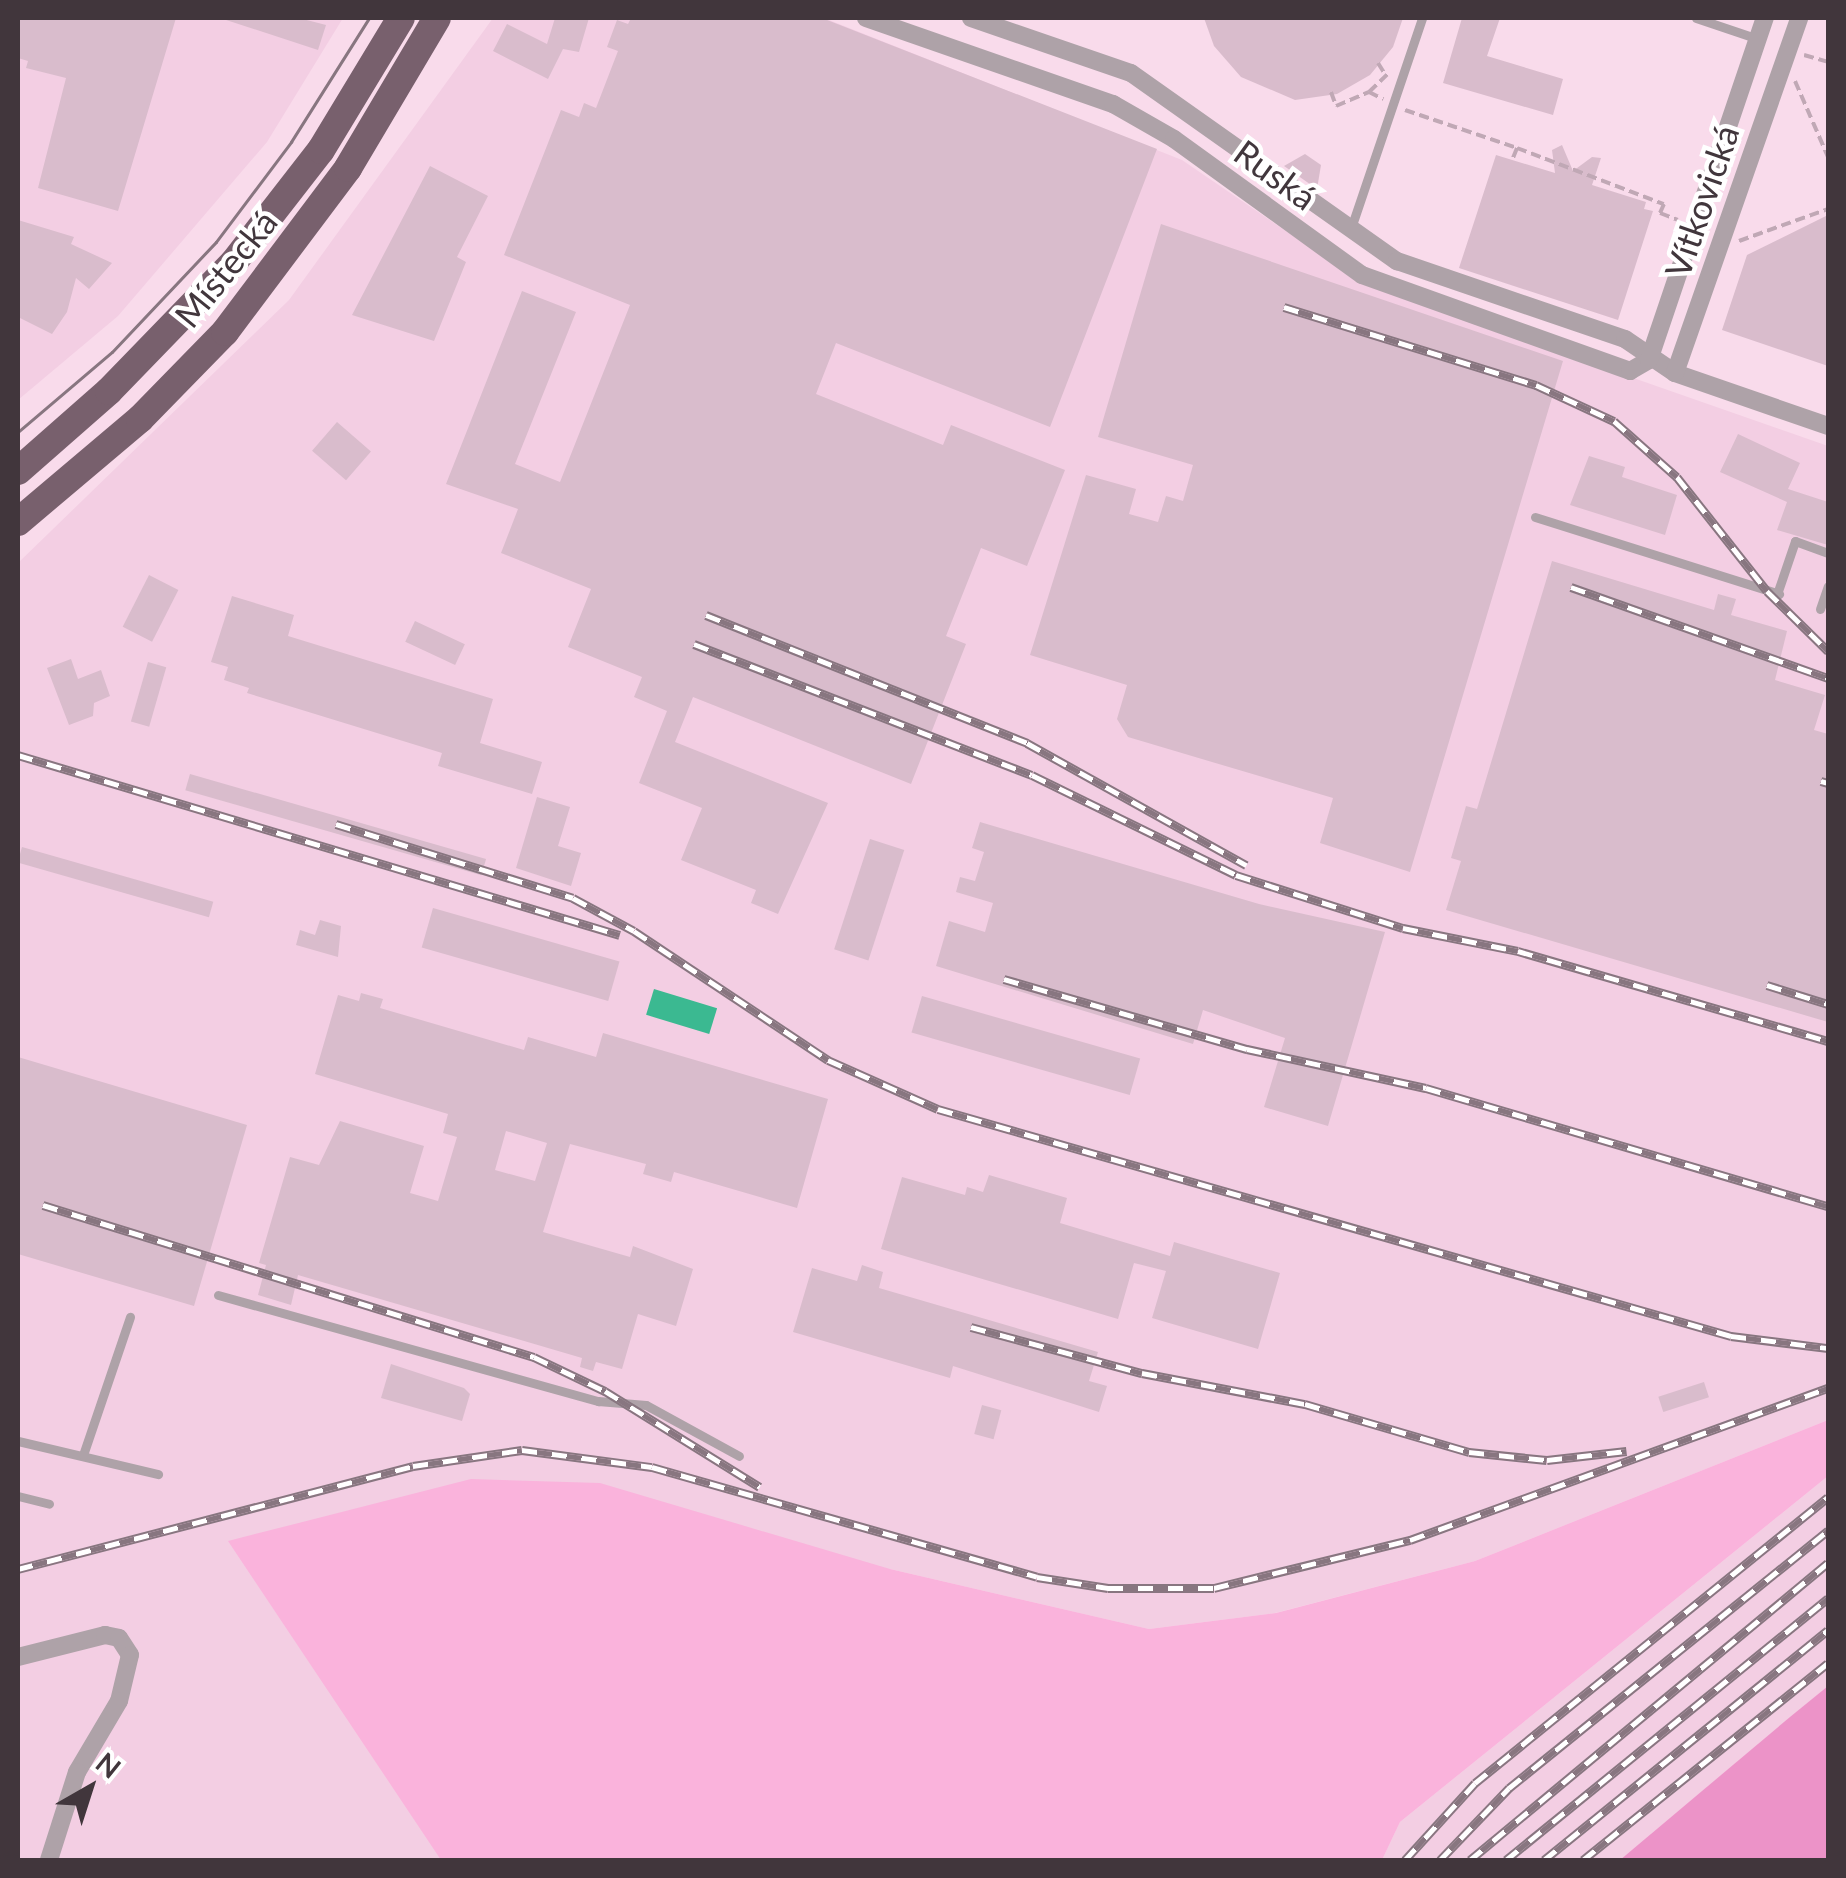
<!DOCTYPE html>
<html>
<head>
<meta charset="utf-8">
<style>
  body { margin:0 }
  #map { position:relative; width:1846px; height:1878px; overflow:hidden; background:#f9dbeb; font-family:Lato,sans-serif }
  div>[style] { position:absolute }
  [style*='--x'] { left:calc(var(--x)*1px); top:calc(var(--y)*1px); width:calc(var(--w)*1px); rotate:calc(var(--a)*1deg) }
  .built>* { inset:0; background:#f3cee3 }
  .green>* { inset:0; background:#fab3dc }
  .forest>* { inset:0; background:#ec93c8 }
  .water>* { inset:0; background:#3bb991; transform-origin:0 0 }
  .building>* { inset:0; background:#d9bccc; transform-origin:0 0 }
  .path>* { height:4px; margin-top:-2px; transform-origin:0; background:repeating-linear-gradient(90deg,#c0a8b5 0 10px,transparent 0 15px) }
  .service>* { height:9px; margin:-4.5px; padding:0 4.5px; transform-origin:4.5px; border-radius:4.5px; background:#aea2a8 }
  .minor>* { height:18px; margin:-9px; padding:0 9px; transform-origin:9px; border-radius:9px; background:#aea2a8 }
  .trunk>* { height:28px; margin:-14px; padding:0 14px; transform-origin:14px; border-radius:14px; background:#78606d }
  .tram>* { height:2.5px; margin:-1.25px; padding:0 1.25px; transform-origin:1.25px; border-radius:1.25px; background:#887680 }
  .rail>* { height:9px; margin-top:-4.5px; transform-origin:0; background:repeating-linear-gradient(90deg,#fff 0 15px,#887680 0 30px); box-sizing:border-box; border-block:2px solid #887680 }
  span { translate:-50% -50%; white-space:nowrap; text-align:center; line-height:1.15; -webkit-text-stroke:9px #fff; paint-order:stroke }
  .street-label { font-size:35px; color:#41363c }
  .frame { position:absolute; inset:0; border:20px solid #41363c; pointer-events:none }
  .north { position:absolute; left:40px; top:1738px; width:100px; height:100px; -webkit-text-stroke:8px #fff; paint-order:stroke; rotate:39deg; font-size:28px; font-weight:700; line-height:40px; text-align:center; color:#41363c }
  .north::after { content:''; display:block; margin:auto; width:35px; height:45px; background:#41363c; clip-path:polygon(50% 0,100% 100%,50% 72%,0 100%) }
</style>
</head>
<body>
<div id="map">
  <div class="built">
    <i style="clip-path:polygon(18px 18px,343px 18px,267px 142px,118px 316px,18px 400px)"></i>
    <i style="clip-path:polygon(493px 18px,824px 18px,1182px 160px,1362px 283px,1828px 446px,1828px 1420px,1475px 1561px,1275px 1613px,1149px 1629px,890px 1569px,631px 1860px,18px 1860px,18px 563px,289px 300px)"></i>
    <i style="clip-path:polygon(1828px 1476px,1828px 1686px,1620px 1860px,1382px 1860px,1400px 1822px)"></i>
  </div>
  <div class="green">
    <i style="clip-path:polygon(1828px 1420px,1828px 1476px,1400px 1822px,1382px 1860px,441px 1860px,228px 1541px,471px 1479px,600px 1483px,890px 1569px,1149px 1629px,1276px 1613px,1475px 1561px)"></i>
  </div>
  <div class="forest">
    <i style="clip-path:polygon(1828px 1686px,1828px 1860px,1620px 1860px,1790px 1717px)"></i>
  </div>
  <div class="water">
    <i style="left:654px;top:989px;width:66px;height:27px;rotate:17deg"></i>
  </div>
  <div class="building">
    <i style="clip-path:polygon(18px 18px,176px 18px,118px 211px,38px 188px,66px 78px,26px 68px,28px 61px,18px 58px)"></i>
    <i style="clip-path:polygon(220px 18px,299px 18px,326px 25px,318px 50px)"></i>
    <i style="clip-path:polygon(555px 18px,589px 18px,579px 52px,563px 49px,548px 79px,493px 51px,507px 24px,547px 44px)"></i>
    <i style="clip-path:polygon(631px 18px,822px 18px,1157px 149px,1050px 427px,836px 343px,816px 394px,943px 445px,951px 425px,1065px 470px,1027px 566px,981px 548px,946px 636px,966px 644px,911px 784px,693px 697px,675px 742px,828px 803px,778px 914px,751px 903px,756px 890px,681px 860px,702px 808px,639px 783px,667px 711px,634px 697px,642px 677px,568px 647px,591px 589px,501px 553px,518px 509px,446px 484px,522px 291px,576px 312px,515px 464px,560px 482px,630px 305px,504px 255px,561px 110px,579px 117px,584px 103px,596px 108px,618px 51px,607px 47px,617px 20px,628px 24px)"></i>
    <i style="clip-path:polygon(1204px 18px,1403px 18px,1393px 47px,1370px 75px,1337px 94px,1295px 100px,1241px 77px,1214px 46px)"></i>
    <i style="clip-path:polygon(1462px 18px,1500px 18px,1487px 56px,1563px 79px,1553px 115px,1443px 83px)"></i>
    <i style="clip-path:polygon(1562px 145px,1573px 171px,1592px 157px,1601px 158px,1592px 185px,1646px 202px,1644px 209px,1653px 211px,1618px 320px,1459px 268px,1496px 155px,1555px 173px,1552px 150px)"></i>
    <i style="clip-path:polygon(1305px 154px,1321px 165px,1317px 189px,1284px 166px)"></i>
    <i style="clip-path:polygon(430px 166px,488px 196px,457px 257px,466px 262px,434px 341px,352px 315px)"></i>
    <i style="clip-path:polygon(1828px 215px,1828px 366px,1722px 330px,1747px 255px)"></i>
    <i style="clip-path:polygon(18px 220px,74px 237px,71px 244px,112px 263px,89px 289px,76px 278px,67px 312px,52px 334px,18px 317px)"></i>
    <i style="clip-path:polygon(1161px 224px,1563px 361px,1410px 872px,1320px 843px,1333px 798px,1128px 737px,1117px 719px,1127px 685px,1030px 655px,1086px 475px,1136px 489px,1129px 514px,1158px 522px,1166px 496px,1183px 501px,1193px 465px,1098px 437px)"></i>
    <i style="left:337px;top:422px;width:45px;height:38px;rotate:41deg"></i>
    <i style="clip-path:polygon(1738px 434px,1800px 463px,1788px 489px,1828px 502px,1828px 545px,1777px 530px,1787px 502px,1720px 472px)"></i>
    <i style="clip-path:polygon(1589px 456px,1625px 467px,1622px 477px,1677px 495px,1665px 535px,1570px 505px)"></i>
    <i style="clip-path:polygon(1552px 561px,1714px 610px,1718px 594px,1736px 599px,1731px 615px,1787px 631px,1775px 680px,1825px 695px,1814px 730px,1828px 734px,1828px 1022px,1446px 910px,1461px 861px,1451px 858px,1466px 806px,1477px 809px)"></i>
    <i style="left:149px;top:575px;width:33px;height:58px;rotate:27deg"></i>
    <i style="clip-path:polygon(232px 596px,294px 615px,288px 636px,493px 699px,480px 743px,542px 762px,532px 794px,438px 766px,442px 753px,247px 693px,249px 688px,224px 680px,228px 667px,211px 662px)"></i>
    <i style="left:415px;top:621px;width:55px;height:23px;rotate:25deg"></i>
    <i style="clip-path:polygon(71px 659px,78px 679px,101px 670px,110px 696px,94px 703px,93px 716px,69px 725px,47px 668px)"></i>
    <i style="left:148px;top:662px;width:19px;height:62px;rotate:16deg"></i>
    <i style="left:190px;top:774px;width:308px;height:17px;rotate:16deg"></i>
    <i style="clip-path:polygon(537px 797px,570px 807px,558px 846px,581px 853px,571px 886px,516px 868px)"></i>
    <i style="clip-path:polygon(980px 822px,1259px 904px,1385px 932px,1328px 1126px,1264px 1107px,1285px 1038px,1203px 1010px,1193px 1044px,936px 966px,949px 921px,985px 932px,993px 903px,956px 892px,960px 877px,975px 881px,984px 852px,972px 848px)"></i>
    <i style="left:870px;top:839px;width:36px;height:116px;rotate:18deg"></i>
    <i style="left:22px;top:847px;width:199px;height:16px;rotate:16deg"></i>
    <i style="left:433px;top:908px;width:194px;height:41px;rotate:16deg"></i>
    <i style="clip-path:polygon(320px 920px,341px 926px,338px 957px,296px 945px,300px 930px,315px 935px)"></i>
    <i style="clip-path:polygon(evenodd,361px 993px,383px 999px,380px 1008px,524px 1050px,528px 1037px,596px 1057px,603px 1033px,828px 1099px,797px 1208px,674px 1172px,671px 1182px,643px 1174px,646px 1164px,570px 1144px,543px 1232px,630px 1257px,633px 1246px,693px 1269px,676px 1326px,638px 1314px,622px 1369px,596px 1362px,593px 1371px,580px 1367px,582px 1358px,298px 1275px,291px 1305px,258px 1295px,266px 1265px,259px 1263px,290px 1157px,319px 1165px,340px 1121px,424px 1146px,410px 1193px,438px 1201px,457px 1137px,443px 1133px,448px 1114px,315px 1074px,338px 995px,359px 1001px,361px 993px,506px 1131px,547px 1143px,535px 1181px,495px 1170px,506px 1131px)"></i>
    <i style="left:922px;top:996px;width:227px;height:38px;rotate:16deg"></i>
    <i style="clip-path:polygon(18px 1057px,247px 1125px,194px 1306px,18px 1254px)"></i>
    <i style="clip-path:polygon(989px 1175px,1067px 1198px,1060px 1223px,1170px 1256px,1174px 1242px,1280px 1273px,1258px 1349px,1152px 1318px,1166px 1271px,1134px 1263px,1118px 1319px,881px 1249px,902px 1177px,965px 1195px,967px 1187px,983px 1192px)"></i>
    <i style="clip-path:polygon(862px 1265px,883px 1272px,879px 1288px,1098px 1352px,1089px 1381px,1107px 1386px,1099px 1412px,953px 1366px,950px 1378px,793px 1332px,812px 1268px,857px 1281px)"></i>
    <i style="clip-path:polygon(391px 1364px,464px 1388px,470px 1394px,462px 1421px,381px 1398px)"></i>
    <i style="left:1704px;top:1382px;width:16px;height:48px;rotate:72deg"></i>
    <i style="left:982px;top:1405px;width:20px;height:30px;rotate:15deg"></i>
  </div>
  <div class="path">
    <i style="--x:1804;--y:55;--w:25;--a:16"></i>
    <i style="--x:1378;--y:63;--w:13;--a:58"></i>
    <i style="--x:1795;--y:81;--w:83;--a:66.5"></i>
    <i style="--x:1331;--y:92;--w:15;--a:70"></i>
    <i style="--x:1336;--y:106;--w:36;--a:-23"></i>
    <i style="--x:1369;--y:92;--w:29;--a:-44"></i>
    <i style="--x:1369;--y:92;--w:16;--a:27"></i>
    <i style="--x:1405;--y:110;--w:118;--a:18.7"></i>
    <i style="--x:1517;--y:148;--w:11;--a:112"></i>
    <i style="--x:1517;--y:148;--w:157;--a:20.9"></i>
    <i style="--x:1664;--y:204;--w:10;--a:114"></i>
    <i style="--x:1660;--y:213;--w:19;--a:21"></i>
    <i style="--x:1739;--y:241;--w:95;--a:-19.8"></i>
  </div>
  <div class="service">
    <i style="--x:1696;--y:18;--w:65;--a:18.7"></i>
    <i style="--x:1351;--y:228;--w:222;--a:-71.3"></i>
    <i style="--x:1535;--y:517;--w:256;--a:17.5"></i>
    <i style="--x:1777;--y:594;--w:56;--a:-71.2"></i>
    <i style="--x:1795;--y:541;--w:35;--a:20"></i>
    <i style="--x:1820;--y:609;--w:24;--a:-71"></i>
    <i style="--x:218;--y:1295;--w:395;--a:15.6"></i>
    <i style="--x:598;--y:1401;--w:48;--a:4.8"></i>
    <i style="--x:646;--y:1405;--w:106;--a:28.7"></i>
    <i style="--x:18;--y:1441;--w:144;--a:13.3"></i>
    <i style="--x:83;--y:1455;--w:146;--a:-71.2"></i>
    <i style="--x:18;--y:1496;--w:32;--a:14"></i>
  </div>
  <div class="minor">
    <i style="--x:866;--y:18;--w:262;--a:19.2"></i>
    <i style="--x:1113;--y:104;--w:70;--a:29.8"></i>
    <i style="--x:1174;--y:139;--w:232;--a:35.9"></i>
    <i style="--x:1362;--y:275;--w:285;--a:19.7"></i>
    <i style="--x:1630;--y:371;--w:22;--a:-30"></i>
    <i style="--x:971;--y:18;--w:169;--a:19"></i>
    <i style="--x:1131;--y:73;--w:326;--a:35.3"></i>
    <i style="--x:1397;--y:261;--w:241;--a:18.9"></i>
    <i style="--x:1625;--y:339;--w:60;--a:34.2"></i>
    <i style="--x:1675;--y:373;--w:162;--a:19.1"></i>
    <i style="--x:1649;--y:360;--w:361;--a:-71.3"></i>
    <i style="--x:1675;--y:373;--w:376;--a:-70.7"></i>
    <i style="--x:18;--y:1657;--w:90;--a:-14.2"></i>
    <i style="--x:105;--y:1635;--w:14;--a:12"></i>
    <i style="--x:119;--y:1638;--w:20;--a:57"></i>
    <i style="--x:130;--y:1655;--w:47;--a:103.4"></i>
    <i style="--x:119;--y:1701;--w:82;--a:120.6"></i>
    <i style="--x:77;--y:1772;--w:92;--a:107.7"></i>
  </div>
  <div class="trunk">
    <i style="--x:18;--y:471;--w:121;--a:-41.3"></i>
    <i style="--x:109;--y:391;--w:180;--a:-45.9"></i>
    <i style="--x:234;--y:262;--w:142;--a:-52.2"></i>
    <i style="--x:321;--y:150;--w:154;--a:-58.8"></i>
    <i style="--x:18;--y:522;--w:160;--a:-40.2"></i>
    <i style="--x:140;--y:419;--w:122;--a:-45.7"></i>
    <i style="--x:225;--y:332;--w:205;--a:-53.1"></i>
    <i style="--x:348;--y:168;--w:174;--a:-59.3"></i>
  </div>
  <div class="tram">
    <i style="--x:18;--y:432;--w:123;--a:-40.4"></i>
    <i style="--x:112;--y:352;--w:151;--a:-46.6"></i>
    <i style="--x:216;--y:242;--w:125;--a:-53.1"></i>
    <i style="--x:291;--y:142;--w:146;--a:-57.8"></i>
  </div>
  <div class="rail">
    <i style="--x:1284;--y:307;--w:264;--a:17.2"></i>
    <i style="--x:1536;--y:385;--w:86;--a:24.8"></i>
    <i style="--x:1614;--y:421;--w:84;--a:41.6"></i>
    <i style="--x:1677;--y:477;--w:145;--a:51.7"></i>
    <i style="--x:1767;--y:591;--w:86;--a:44.5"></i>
    <i style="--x:1571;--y:587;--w:273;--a:19.5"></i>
    <i style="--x:706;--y:615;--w:346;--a:21.7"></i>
    <i style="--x:1027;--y:743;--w:251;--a:29.1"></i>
    <i style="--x:694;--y:644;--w:362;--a:21.2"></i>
    <i style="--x:1032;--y:775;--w:227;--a:26.1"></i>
    <i style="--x:1236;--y:875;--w:175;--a:17.6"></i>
    <i style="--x:1403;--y:928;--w:117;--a:11.3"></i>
    <i style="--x:1518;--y:951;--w:323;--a:16.2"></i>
    <i style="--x:18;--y:755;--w:628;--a:16.65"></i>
    <i style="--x:1821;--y:781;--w:7;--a:16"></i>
    <i style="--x:336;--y:824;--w:248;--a:17.3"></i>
    <i style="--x:573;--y:898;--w:69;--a:28.4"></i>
    <i style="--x:634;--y:931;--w:233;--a:33.6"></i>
    <i style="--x:828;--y:1060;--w:120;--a:24"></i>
    <i style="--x:938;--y:1109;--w:825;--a:15.97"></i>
    <i style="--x:1731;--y:1336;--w:98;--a:7.1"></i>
    <i style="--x:1004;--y:979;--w:253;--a:16.1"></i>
    <i style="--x:1247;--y:1049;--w:183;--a:12.3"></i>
    <i style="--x:1426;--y:1088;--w:419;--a:16.4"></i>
    <i style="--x:1767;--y:985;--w:64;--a:17.3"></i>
    <i style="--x:43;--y:1205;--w:514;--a:17.2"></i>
    <i style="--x:534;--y:1357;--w:79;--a:25.6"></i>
    <i style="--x:605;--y:1391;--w:182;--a:31.8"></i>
    <i style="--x:971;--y:1327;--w:177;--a:15.1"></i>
    <i style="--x:1142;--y:1373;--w:166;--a:10.8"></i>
    <i style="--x:1305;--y:1404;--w:171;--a:16.3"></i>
    <i style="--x:1469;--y:1452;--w:78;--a:5.9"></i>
    <i style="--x:1547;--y:1460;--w:80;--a:-6.5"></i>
    <i style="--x:18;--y:1569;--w:408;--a:-14.6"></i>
    <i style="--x:413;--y:1466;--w:110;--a:-8.4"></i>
    <i style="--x:522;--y:1450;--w:131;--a:7.5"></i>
    <i style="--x:652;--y:1467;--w:400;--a:15.9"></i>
    <i style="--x:1037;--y:1577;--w:72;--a:8.8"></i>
    <i style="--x:1108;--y:1588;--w:106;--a:0"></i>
    <i style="--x:1214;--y:1588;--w:202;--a:-13.8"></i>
    <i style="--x:1410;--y:1540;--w:445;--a:-20"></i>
    <i style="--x:1405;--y:1860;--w:104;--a:-47.7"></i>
    <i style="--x:1475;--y:1783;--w:454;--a:-39"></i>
    <i style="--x:1440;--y:1860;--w:100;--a:-46.2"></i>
    <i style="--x:1509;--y:1788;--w:410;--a:-38.9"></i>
    <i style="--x:1470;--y:1860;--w:465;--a:-39.7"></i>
    <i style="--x:1506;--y:1860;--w:415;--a:-39.1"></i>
    <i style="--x:1544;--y:1860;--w:365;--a:-39"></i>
    <i style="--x:1583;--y:1860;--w:314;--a:-38.8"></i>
  </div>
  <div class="street-label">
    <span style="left:1276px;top:174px;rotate:36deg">Ruská</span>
    <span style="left:1701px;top:201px;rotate:-71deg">Vítkovická</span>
    <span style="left:225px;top:268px;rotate:-51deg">Místecká</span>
  </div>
  <div class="frame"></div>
  <div class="north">N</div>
</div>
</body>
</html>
